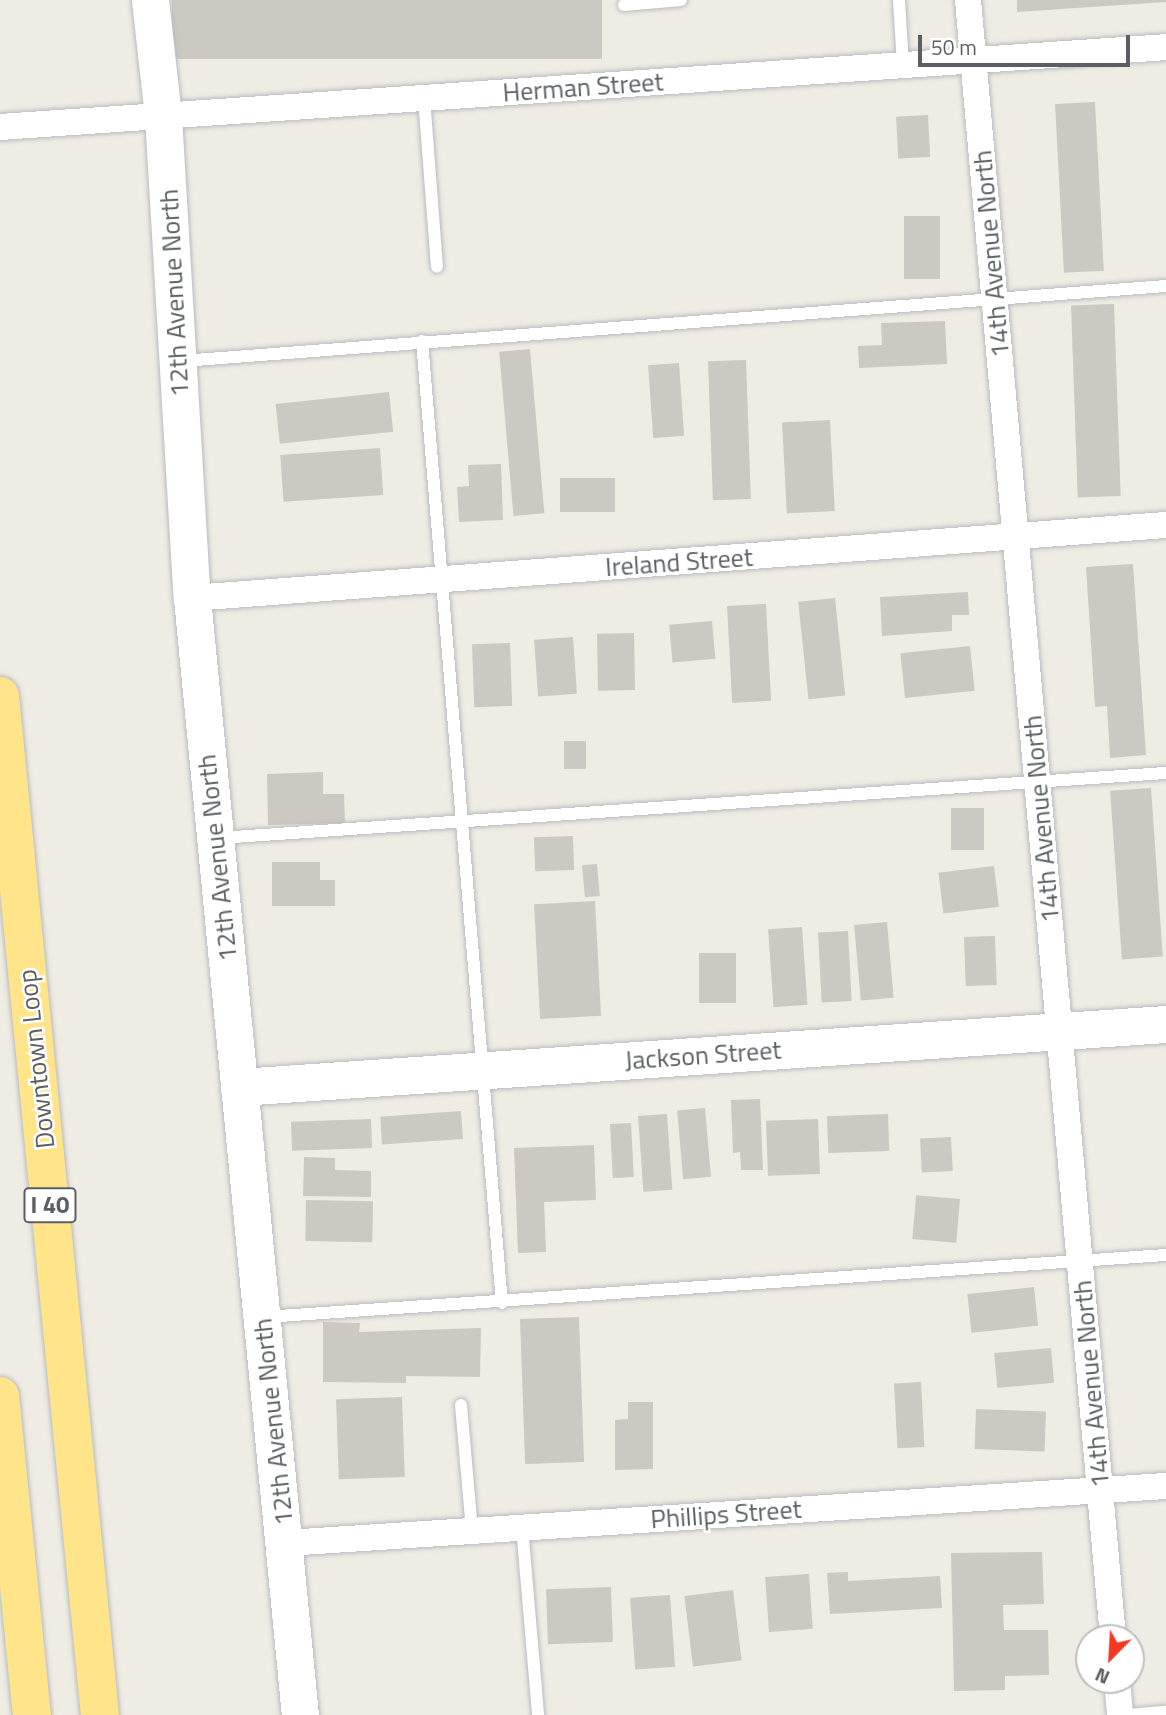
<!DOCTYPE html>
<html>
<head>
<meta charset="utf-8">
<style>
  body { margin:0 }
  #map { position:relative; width:1166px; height:1715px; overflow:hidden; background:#efece3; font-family:"Titillium Web",sans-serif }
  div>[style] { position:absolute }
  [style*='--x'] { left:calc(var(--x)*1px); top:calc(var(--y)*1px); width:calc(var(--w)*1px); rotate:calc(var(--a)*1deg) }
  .building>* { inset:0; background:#ccc9c2; transform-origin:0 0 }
  .roads { filter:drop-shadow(0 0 2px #b8bbc0) drop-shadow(0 0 2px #b8bbc0) }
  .lane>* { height:12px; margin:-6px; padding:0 6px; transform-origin:6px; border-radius:6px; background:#fff }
  .street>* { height:26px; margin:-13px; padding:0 13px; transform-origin:13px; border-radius:13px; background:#fff }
  .secondary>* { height:37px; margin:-18.5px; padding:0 18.5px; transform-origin:18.5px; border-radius:18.5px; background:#fff }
  .highway>* { height:38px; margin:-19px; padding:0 19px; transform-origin:19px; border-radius:19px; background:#ffe489 }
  span { translate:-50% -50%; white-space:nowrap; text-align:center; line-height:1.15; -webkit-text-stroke:5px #fff; paint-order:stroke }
  .shield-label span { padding:2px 5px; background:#fff; border:2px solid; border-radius:5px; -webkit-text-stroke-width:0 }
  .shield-label { font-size:24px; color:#5b5f64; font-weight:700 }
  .street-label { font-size:26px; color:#5b5f64 }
  .north { position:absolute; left:1075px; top:1624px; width:70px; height:70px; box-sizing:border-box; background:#fff; border:2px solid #bdbfc1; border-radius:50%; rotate:204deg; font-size:19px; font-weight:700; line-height:28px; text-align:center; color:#5b5f64 }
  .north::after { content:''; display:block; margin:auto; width:24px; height:32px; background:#f33924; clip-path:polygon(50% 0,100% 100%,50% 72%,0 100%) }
  .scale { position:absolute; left:918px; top:35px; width:212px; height:32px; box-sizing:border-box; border:4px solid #5b5f64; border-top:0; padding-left:9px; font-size:21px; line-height:24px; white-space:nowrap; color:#5b5f64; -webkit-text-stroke:5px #fff; paint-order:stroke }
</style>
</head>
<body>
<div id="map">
  <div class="building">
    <i style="left:172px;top:0;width:430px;height:59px"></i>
    <i style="clip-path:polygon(1017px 0,1166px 0,1166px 2px,1017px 12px)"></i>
    <i style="left:1095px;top:102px;width:169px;height:40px;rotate:87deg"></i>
    <i style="left:928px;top:115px;width:42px;height:32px;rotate:87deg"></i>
    <i style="left:904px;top:216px;width:36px;height:63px"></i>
    <i style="left:1114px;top:304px;width:192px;height:43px;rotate:88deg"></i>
    <i style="clip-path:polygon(945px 321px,947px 364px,859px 368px,858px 346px,882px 345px,881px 323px)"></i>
    <i style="left:530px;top:349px;width:165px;height:31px;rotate:85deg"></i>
    <i style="left:746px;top:360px;width:139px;height:38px;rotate:88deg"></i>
    <i style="left:679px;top:363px;width:73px;height:31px;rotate:86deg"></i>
    <i style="left:389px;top:392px;width:40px;height:114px;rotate:84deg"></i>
    <i style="left:830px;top:420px;width:91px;height:48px;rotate:87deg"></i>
    <i style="left:380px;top:448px;width:47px;height:100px;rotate:86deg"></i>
    <i style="clip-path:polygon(501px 464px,503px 520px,459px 522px,457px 487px,469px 486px,468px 465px)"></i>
    <i style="left:560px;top:478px;width:55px;height:34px"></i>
    <i style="clip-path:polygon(1133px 564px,1146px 755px,1110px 758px,1107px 706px,1095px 707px,1086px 567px)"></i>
    <i style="clip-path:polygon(968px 592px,969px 615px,952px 615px,952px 631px,882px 636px,880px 597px)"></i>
    <i style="left:835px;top:598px;width:98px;height:37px;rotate:84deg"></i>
    <i style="left:766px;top:604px;width:97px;height:39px;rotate:87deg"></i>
    <i style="left:712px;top:621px;width:38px;height:43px;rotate:85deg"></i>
    <i style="left:634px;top:633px;width:57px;height:37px;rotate:89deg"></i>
    <i style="left:573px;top:637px;width:57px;height:39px;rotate:86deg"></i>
    <i style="left:510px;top:643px;width:63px;height:38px;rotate:88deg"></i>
    <i style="left:970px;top:646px;width:45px;height:70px;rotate:84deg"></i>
    <i style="left:586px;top:741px;width:28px;height:22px;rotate:90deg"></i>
    <i style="clip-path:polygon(323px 772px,323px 794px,344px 794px,345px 823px,268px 825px,267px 774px)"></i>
    <i style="left:1151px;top:788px;width:169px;height:41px;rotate:86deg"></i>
    <i style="left:951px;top:808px;width:33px;height:42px"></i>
    <i style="left:573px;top:836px;width:34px;height:39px;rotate:88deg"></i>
    <i style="clip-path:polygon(272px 862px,320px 862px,320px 880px,335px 880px,335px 906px,272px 906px)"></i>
    <i style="left:597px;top:864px;width:32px;height:15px;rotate:85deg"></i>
    <i style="left:994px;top:866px;width:41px;height:56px;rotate:83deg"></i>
    <i style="left:595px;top:901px;width:115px;height:61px;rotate:87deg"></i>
    <i style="left:887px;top:922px;width:76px;height:33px;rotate:85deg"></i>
    <i style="left:802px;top:927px;width:78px;height:34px;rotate:86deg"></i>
    <i style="left:848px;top:931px;width:70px;height:30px;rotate:87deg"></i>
    <i style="left:995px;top:936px;width:49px;height:31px;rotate:88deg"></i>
    <i style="left:699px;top:953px;width:37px;height:50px"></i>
    <i style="clip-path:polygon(760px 1099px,763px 1170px,741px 1170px,740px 1152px,733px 1153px,731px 1100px)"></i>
    <i style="left:705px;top:1108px;width:69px;height:28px;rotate:85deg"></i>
    <i style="left:461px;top:1111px;width:28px;height:81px;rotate:86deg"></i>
    <i style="left:667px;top:1114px;width:76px;height:29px;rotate:86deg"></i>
    <i style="left:888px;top:1114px;width:37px;height:61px;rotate:88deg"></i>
    <i style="left:371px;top:1119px;width:29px;height:80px;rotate:88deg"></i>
    <i style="left:818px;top:1119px;width:55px;height:52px;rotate:88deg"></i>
    <i style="left:631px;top:1123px;width:54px;height:21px;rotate:87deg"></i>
    <i style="left:951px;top:1137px;width:34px;height:31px;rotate:87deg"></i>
    <i style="clip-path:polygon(594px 1145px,596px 1200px,544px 1202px,546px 1252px,518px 1253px,514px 1148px)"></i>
    <i style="clip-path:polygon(304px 1157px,335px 1158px,335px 1170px,371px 1171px,371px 1197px,303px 1196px)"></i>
    <i style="left:960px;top:1199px;width:44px;height:44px;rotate:95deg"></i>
    <i style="left:306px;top:1200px;width:67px;height:41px;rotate:1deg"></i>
    <i style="left:1034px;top:1287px;width:39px;height:67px;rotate:84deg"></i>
    <i style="left:579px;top:1317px;width:145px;height:59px;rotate:88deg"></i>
    <i style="clip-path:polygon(323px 1322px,360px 1323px,359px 1332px,481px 1328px,480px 1377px,406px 1376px,406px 1383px,323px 1382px)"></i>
    <i style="left:1051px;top:1348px;width:35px;height:57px;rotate:85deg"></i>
    <i style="left:921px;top:1382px;width:65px;height:27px;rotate:87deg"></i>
    <i style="left:402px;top:1397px;width:80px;height:66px;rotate:88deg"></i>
    <i style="clip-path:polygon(628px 1402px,653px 1402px,653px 1469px,615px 1470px,615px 1420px,628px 1419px)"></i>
    <i style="left:976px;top:1409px;width:70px;height:40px;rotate:2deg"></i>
    <i style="clip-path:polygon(1042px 1552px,1044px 1604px,1003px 1605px,1004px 1630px,1048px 1630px,1049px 1675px,1005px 1676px,1005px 1690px,954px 1691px,951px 1553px)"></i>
    <i style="clip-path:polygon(848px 1572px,848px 1581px,940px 1576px,942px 1608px,830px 1614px,827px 1573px)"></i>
    <i style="left:809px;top:1574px;width:55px;height:44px;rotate:86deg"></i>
    <i style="left:611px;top:1587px;width:55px;height:65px;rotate:88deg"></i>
    <i style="left:733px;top:1590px;width:71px;height:49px;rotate:83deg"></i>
    <i style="left:670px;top:1595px;width:72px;height:40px;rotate:86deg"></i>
  </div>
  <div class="roads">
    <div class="lane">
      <i style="--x:899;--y:0;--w:66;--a:86.5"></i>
      <i style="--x:624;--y:5;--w:57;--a:-5"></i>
      <i style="--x:424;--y:98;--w:169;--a:85.6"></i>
      <i style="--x:422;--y:341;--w:965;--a:85.25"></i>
      <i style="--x:182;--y:361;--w:987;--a:-4.36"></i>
      <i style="--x:219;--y:838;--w:949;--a:-3.93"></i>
      <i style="--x:265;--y:1317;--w:903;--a:-3.94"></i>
      <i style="--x:461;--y:1405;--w:126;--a:85"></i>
      <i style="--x:522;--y:1527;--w:189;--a:85.1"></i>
      <i style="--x:1128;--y:1715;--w:38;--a:-5"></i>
    </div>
    <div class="street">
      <i style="--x:968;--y:0;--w:1644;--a:84.94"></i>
      <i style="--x:0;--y:127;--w:1169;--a:-3.92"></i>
      <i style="--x:192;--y:598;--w:977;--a:-4.29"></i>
      <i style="--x:286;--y:1543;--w:882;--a:-3.71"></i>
      <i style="--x:1117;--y:1680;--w:35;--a:85"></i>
    </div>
    <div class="secondary">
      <i style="--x:150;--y:0;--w:117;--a:83.6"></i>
      <i style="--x:163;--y:116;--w:483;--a:86.6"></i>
      <i style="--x:192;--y:598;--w:1122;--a:84.48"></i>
      <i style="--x:239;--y:1087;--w:929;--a:-3.89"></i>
    </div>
    <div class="highway">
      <i style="--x:0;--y:696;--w:1024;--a:84.4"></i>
      <i style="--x:0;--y:1396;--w:321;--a:84.3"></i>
    </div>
  </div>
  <div class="shield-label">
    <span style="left:50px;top:1205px">I 40</span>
  </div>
  <div class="street-label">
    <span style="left:583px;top:87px;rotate:-4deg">Herman Street</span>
    <span style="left:991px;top:254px;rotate:-95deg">14th Avenue North</span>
    <span style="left:174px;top:293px;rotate:-93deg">12th Avenue North</span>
    <span style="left:679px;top:562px;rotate:-4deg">Ireland Street</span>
    <span style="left:1041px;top:819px;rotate:-95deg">14th Avenue North</span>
    <span style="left:217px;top:858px;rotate:-96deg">12th Avenue North</span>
    <span style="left:703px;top:1055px;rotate:-4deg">Jackson Street</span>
    <span style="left:36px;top:1059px;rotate:-96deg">Downtown Loop</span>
    <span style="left:1091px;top:1384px;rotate:-95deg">14th Avenue North</span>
    <span style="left:273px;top:1422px;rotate:-96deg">12th Avenue North</span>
    <span style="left:726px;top:1514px;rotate:-4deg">Phillips Street</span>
  </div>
  <div class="north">N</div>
  <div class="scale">50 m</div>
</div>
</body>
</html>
